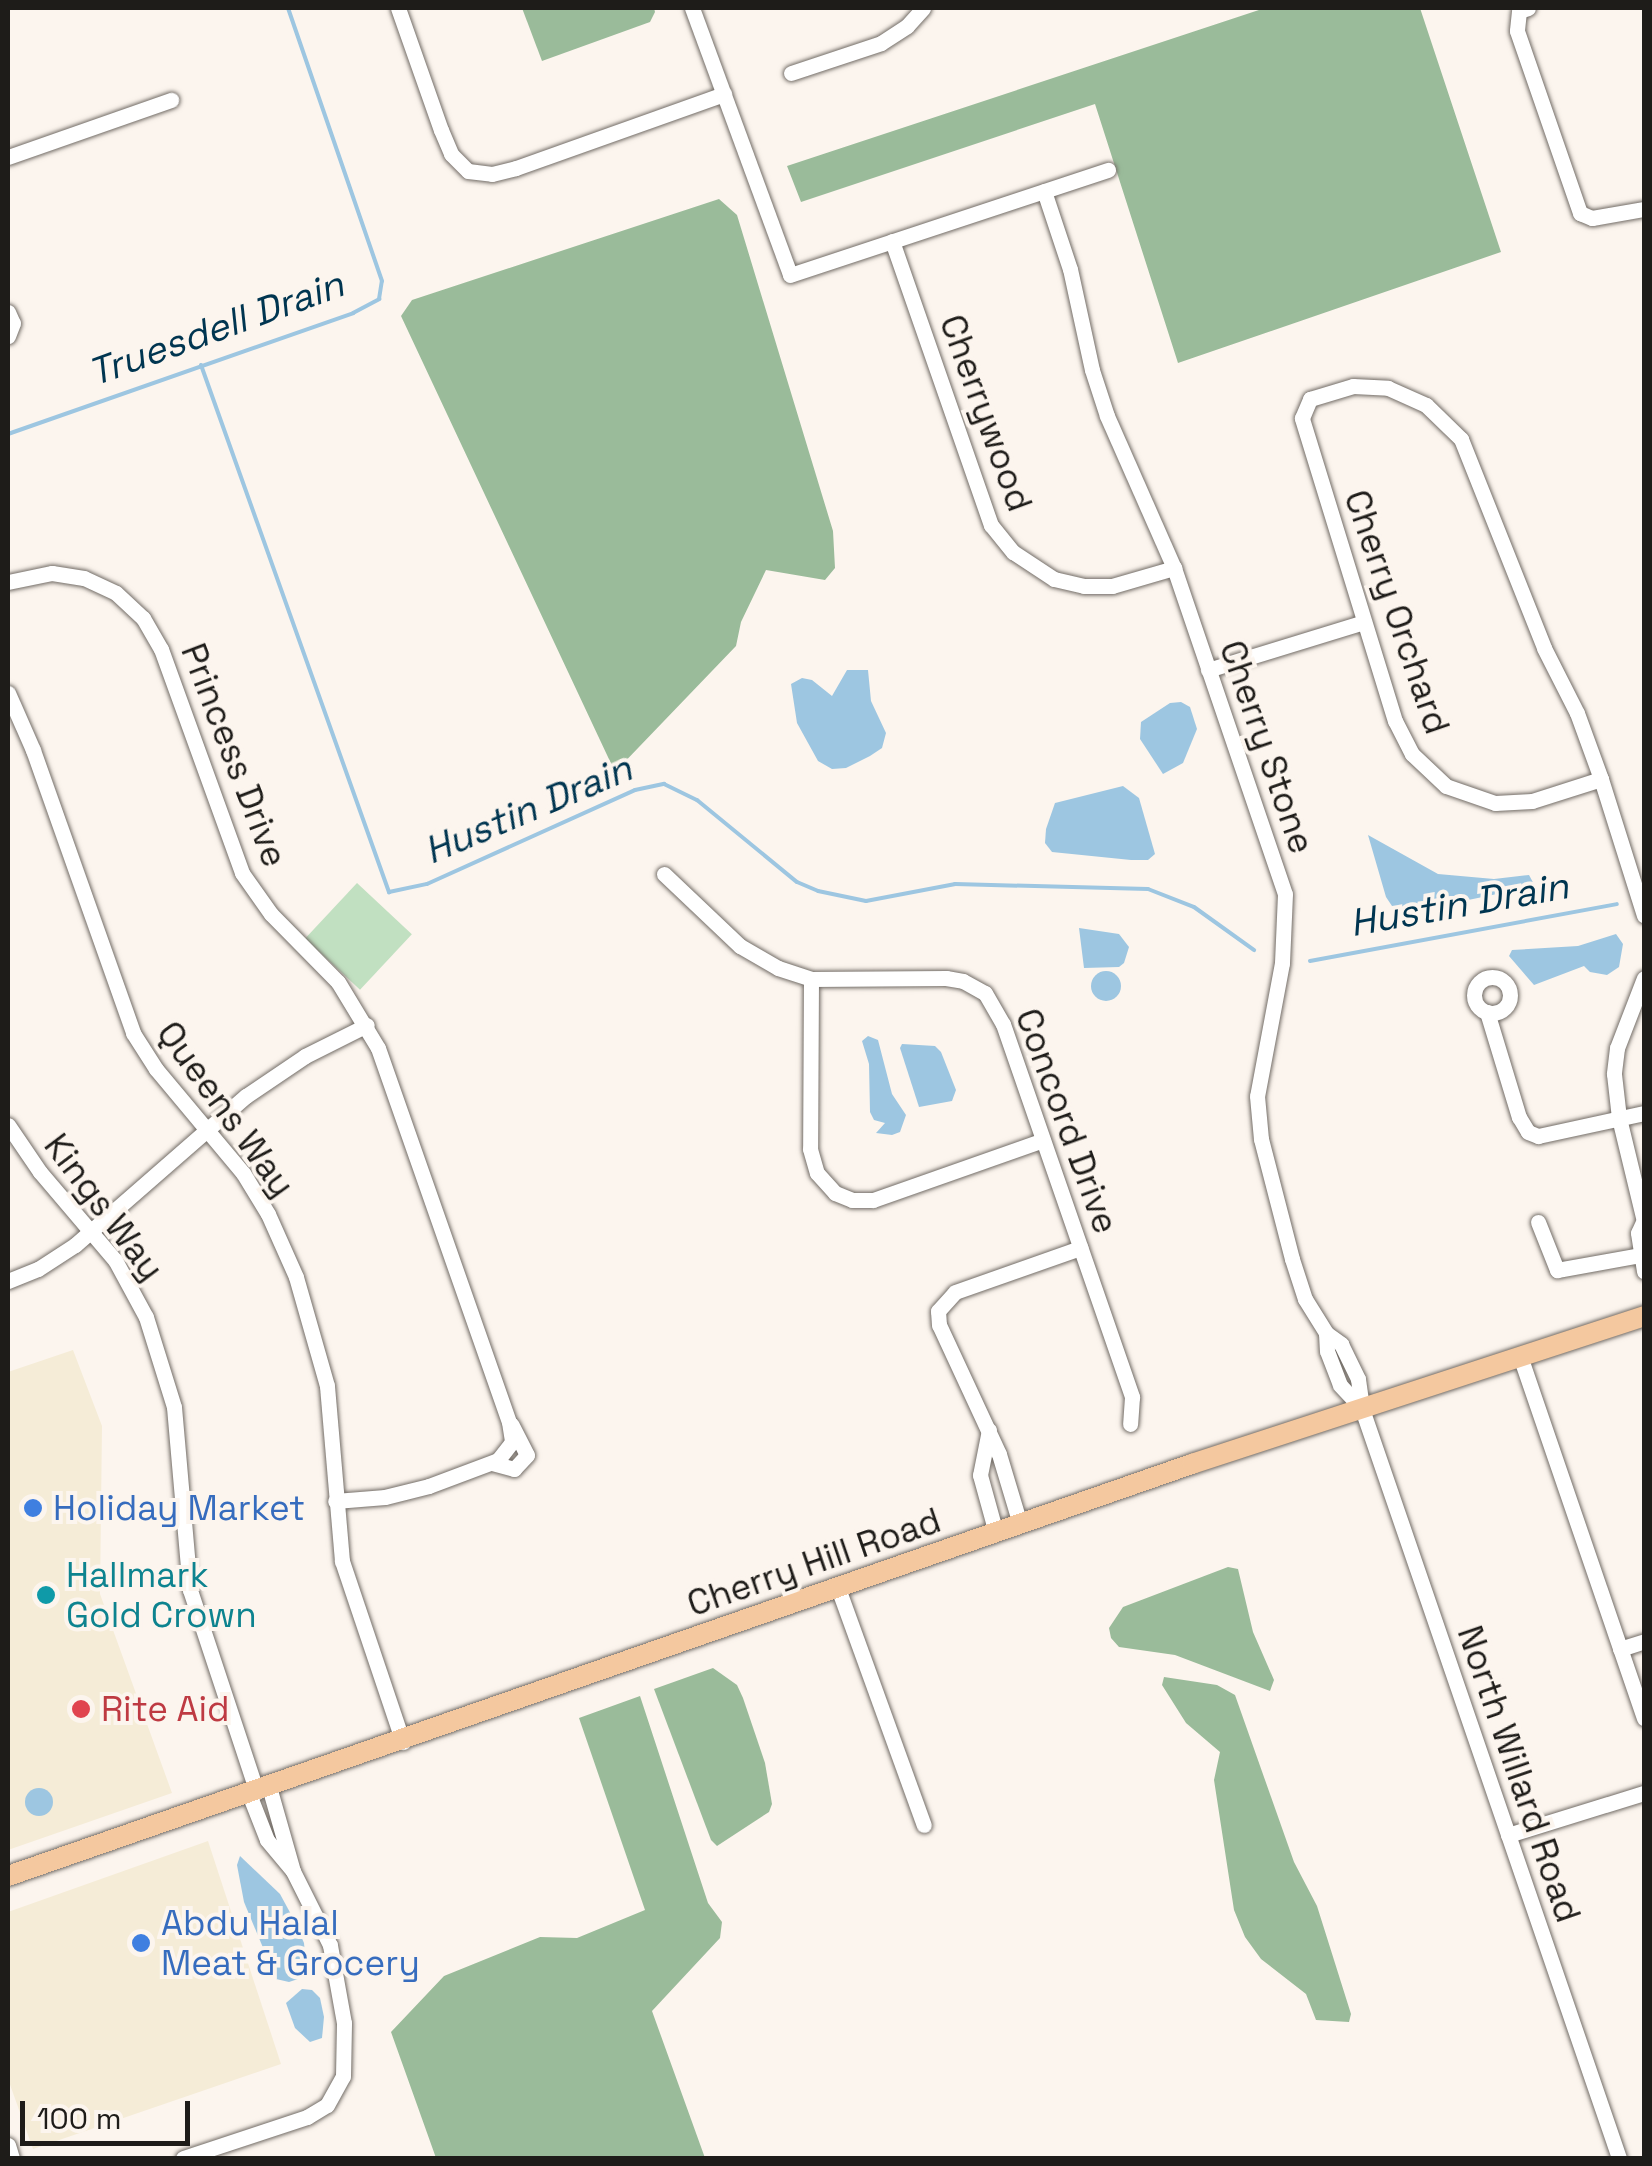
<!DOCTYPE html>
<html>
<head>
<meta charset="utf-8">
<style>
  body { margin:0 }
  #map { position:relative; width:1652px; height:2166px; overflow:hidden; background:#fcf5ee; font-family:"Space Grotesk",sans-serif }
  div>[style] { position:absolute }
  [style*='--x'] { left:calc(var(--x)*1px); top:calc(var(--y)*1px); width:calc(var(--w)*1px); rotate:calc(var(--a)*1deg) }
  .commercial>* { inset:0; background:#f5ecd7 }
  .green>* { inset:0; background:#c1e0c1; transform-origin:0 0 }
  .forest>* { inset:0; background:#9abb9a }
  .water>* { inset:0; background:#9dc6e1 }
  .round { border-radius:50% }
  .stream>* { height:4px; margin:-2px; padding:0 2px; transform-origin:2px; border-radius:2px; background:#9dc6e1 }
  .roads { filter:drop-shadow(0 0 2px #726c66) drop-shadow(0 0 2px #726c66) }
  .minor>* { height:15px; margin:-7.5px; padding:0 7.5px; transform-origin:7.5px; border-radius:7.5px; background:#fff }
  .minor>.ring { margin:-7.5px; padding:0; box-sizing:content-box; background:none; border:15px solid #fff; border-radius:50% }
  .major>* { height:20px; margin:-10px; padding:0 10px; transform-origin:10px; border-radius:10px; background:#f4c89f }
  .dots>* { width:28px; height:28px; translate:-50% -50%; box-sizing:border-box; border:5px solid #fcf5ee; border-radius:50% }
  span { translate:-50% -50%; white-space:nowrap; text-align:center; line-height:1.15; -webkit-text-stroke:8px #fcf5ee; paint-order:stroke }
  .street-label { font-size:35px; color:#1e1c19 }
  .shop-label { font-size:35px; color:#366cbe }
  .left { translate:0 -50%; text-align:left }
  .culture-label { font-size:35px; color:#0d838f }
  .health-label { font-size:35px; color:#be3a42 }
  .water-label { font-size:38px; color:#003550; font-style:italic }
  .frame { position:absolute; inset:0; border:10px solid #1e1c19; pointer-events:none }
  .scale { position:absolute; left:20px; top:2101px; width:170px; height:45px; box-sizing:border-box; border:5px solid #1e1c19; border-top:0; padding-left:12px; font-size:30px; line-height:35px; white-space:nowrap; color:#1e1c19; -webkit-text-stroke:8px #fcf5ee; paint-order:stroke }
</style>
</head>
<body>
<div id="map">
  <div class="commercial">
    <i style="clip-path:polygon(73px 1350px,102px 1426px,100px 1594px,172px 1793px,8px 1850px,8px 1372px)"></i>
    <i style="clip-path:polygon(208px 1841px,281px 2064px,33px 2149px,8px 2079px,8px 1912px)"></i>
  </div>
  <div class="green">
    <i style="left:357px;top:883px;width:75px;height:76px;rotate:43deg"></i>
  </div>
  <div class="forest">
    <i style="clip-path:polygon(522px 8px,654px 8px,655px 12px,650px 22px,542px 61px)"></i>
    <i style="clip-path:polygon(1265px 8px,1420px 8px,1501px 252px,1178px 363px,1095px 104px,801px 202px,787px 166px)"></i>
    <i style="clip-path:polygon(719px 199px,737px 215px,833px 531px,835px 568px,825px 580px,766px 570px,741px 622px,736px 646px,615px 772px,401px 316px,412px 300px)"></i>
    <i style="clip-path:polygon(1228px 1567px,1238px 1569px,1253px 1632px,1274px 1680px,1270px 1691px,1175px 1655px,1119px 1647px,1111px 1638px,1109px 1628px,1123px 1607px)"></i>
    <i style="clip-path:polygon(713px 1668px,737px 1685px,743px 1698px,765px 1763px,772px 1804px,769px 1812px,717px 1846px,711px 1840px,654px 1689px)"></i>
    <i style="clip-path:polygon(1164px 1677px,1217px 1685px,1235px 1695px,1294px 1862px,1317px 1906px,1351px 2014px,1349px 2022px,1316px 2020px,1306px 1994px,1261px 1959px,1245px 1937px,1234px 1910px,1214px 1780px,1220px 1752px,1186px 1723px,1162px 1685px)"></i>
    <i style="clip-path:polygon(640px 1696px,708px 1903px,722px 1922px,720px 1938px,652px 2011px,705px 2158px,436px 2158px,391px 2032px,444px 1976px,540px 1937px,577px 1938px,645px 1910px,579px 1718px)"></i>
  </div>
  <div class="water">
    <i style="clip-path:polygon(847px 670px,868px 670px,871px 701px,886px 733px,882px 748px,870px 756px,846px 768px,832px 769px,818px 761px,797px 723px,791px 684px,802px 678px,812px 680px,832px 696px)"></i>
    <i style="clip-path:polygon(1181px 702px,1190px 707px,1197px 729px,1183px 763px,1163px 774px,1140px 739px,1141px 722px,1170px 703px)"></i>
    <i style="clip-path:polygon(1123px 786px,1139px 798px,1155px 854px,1148px 860px,1131px 860px,1052px 852px,1045px 843px,1046px 829px,1055px 803px)"></i>
    <i style="clip-path:polygon(1368px 835px,1438px 874px,1494px 879px,1529px 875px,1535px 886px,1420px 910px,1411px 904px,1394px 909px,1386px 897px)"></i>
    <i style="clip-path:polygon(1079px 928px,1119px 934px,1129px 947px,1124px 963px,1119px 967px,1084px 968px)"></i>
    <i style="clip-path:polygon(1616px 934px,1623px 944px,1619px 967px,1607px 975px,1590px 972px,1584px 966px,1534px 985px,1509px 956px,1512px 950px,1578px 946px)"></i>
    <i class="round" style="left:1091px;top:971px;width:30px;height:30px"></i>
    <i style="clip-path:polygon(868px 1036px,878px 1040px,892px 1094px,906px 1115px,900px 1132px,892px 1135px,876px 1133px,885px 1123px,874px 1120px,870px 1112px,869px 1064px,862px 1041px)"></i>
    <i style="clip-path:polygon(902px 1044px,935px 1046px,941px 1052px,956px 1090px,952px 1101px,919px 1107px,900px 1048px)"></i>
    <i class="round" style="left:25px;top:1788px;width:28px;height:28px"></i>
    <i style="clip-path:polygon(240px 1856px,280px 1894px,293px 1918px,304px 1943px,307px 1976px,289px 1982px,276px 1979px,244px 1902px,237px 1865px)"></i>
    <i style="clip-path:polygon(302px 1989px,312px 1990px,320px 1998px,324px 2017px,322px 2038px,310px 2042px,295px 2028px,286px 2003px)"></i>
  </div>
  <div class="stream">
    <i style="--x:201;--y:365;--w:560;--a:70.37"></i>
    <i style="--x:389;--y:892;--w:39;--a:-12"></i>
    <i style="--x:427;--y:884;--w:228;--a:-24.3"></i>
    <i style="--x:635;--y:790;--w:30;--a:-12"></i>
    <i style="--x:664;--y:784;--w:37;--a:26"></i>
    <i style="--x:697;--y:800;--w:129;--a:39.4"></i>
    <i style="--x:797;--y:882;--w:23;--a:23"></i>
    <i style="--x:818;--y:891;--w:49;--a:11.8"></i>
    <i style="--x:866;--y:901;--w:91;--a:-10.8"></i>
    <i style="--x:955;--y:884;--w:193;--a:1.5"></i>
    <i style="--x:1148;--y:889;--w:49;--a:21.4"></i>
    <i style="--x:1194;--y:907;--w:74;--a:35.6"></i>
    <i style="--x:8;--y:434;--w:366;--a:-19.3"></i>
    <i style="--x:353;--y:313;--w:30;--a:-28"></i>
    <i style="--x:379;--y:299;--w:18;--a:-81"></i>
    <i style="--x:382;--y:281;--w:289;--a:-109"></i>
    <i style="--x:1310;--y:961;--w:312;--a:-10.5"></i>
  </div>
  <div class="roads">
    <div class="minor">
      <i style="--x:398;--y:8;--w:129;--a:70.6"></i>
      <i style="--x:441;--y:130;--w:26;--a:67"></i>
      <i style="--x:451;--y:154;--w:24;--a:45"></i>
      <i style="--x:468;--y:171;--w:24;--a:7"></i>
      <i style="--x:492;--y:174;--w:25;--a:-14"></i>
      <i style="--x:516;--y:168;--w:221;--a:-19.6"></i>
      <i style="--x:692;--y:8;--w:284;--a:69.8"></i>
      <i style="--x:790;--y:275;--w:335;--a:-18.3"></i>
      <i style="--x:1528;--y:8;--w:9;--a:162"></i>
      <i style="--x:1519;--y:11;--w:20;--a:96"></i>
      <i style="--x:1517;--y:31;--w:193;--a:70.9"></i>
      <i style="--x:1580;--y:213;--w:13;--a:23"></i>
      <i style="--x:1592;--y:218;--w:53;--a:-9.8"></i>
      <i style="--x:791;--y:73;--w:95;--a:-18.4"></i>
      <i style="--x:881;--y:43;--w:31;--a:-33"></i>
      <i style="--x:907;--y:26;--w:24;--a:-48"></i>
      <i style="--x:8;--y:157;--w:173;--a:-19.3"></i>
      <i style="--x:1044;--y:191;--w:82;--a:71.6"></i>
      <i style="--x:1070;--y:269;--w:103;--a:77.7"></i>
      <i style="--x:1092;--y:370;--w:48;--a:71.9"></i>
      <i style="--x:1107;--y:416;--w:166;--a:66.2"></i>
      <i style="--x:1174;--y:568;--w:344;--a:71.2"></i>
      <i style="--x:1285;--y:894;--w:69;--a:92.5"></i>
      <i style="--x:1282;--y:963;--w:135;--a:100.6"></i>
      <i style="--x:1257;--y:1096;--w:43;--a:84.7"></i>
      <i style="--x:1261;--y:1139;--w:124;--a:75.5"></i>
      <i style="--x:1292;--y:1259;--w:42;--a:72"></i>
      <i style="--x:1305;--y:1299;--w:40;--a:58"></i>
      <i style="--x:1326;--y:1333;--w:19;--a:36"></i>
      <i style="--x:1341;--y:1344;--w:39;--a:64"></i>
      <i style="--x:1358;--y:1379;--w:30;--a:82"></i>
      <i style="--x:1362;--y:1409;--w:792;--a:71.06"></i>
      <i style="--x:892;--y:241;--w:301;--a:70.8"></i>
      <i style="--x:991;--y:525;--w:35;--a:51"></i>
      <i style="--x:1013;--y:552;--w:49;--a:33.4"></i>
      <i style="--x:1054;--y:579;--w:31;--a:13"></i>
      <i style="--x:1084;--y:586;--w:28;--a:0"></i>
      <i style="--x:1112;--y:586;--w:65;--a:-16.2"></i>
      <i style="--x:8;--y:312;--w:12;--a:66"></i>
      <i style="--x:13;--y:323;--w:14;--a:111"></i>
      <i style="--x:8;--y:582;--w:45;--a:-11.6"></i>
      <i style="--x:52;--y:573;--w:32;--a:9"></i>
      <i style="--x:84;--y:578;--w:35;--a:25"></i>
      <i style="--x:116;--y:593;--w:37;--a:43"></i>
      <i style="--x:143;--y:618;--w:36;--a:60"></i>
      <i style="--x:161;--y:649;--w:238;--a:70.1"></i>
      <i style="--x:242;--y:873;--w:50;--a:54.7"></i>
      <i style="--x:271;--y:914;--w:95;--a:45.4"></i>
      <i style="--x:338;--y:982;--w:77;--a:58.8"></i>
      <i style="--x:378;--y:1048;--w:396;--a:70.7"></i>
      <i style="--x:509;--y:1422;--w:20;--a:81"></i>
      <i style="--x:512;--y:1442;--w:23;--a:128"></i>
      <i style="--x:498;--y:1460;--w:74;--a:159.4"></i>
      <i style="--x:429;--y:1486;--w:45;--a:166"></i>
      <i style="--x:385;--y:1497;--w:50;--a:175.4"></i>
      <i style="--x:1208;--y:670;--w:163;--a:-17.1"></i>
      <i style="--x:8;--y:693;--w:62;--a:66.3"></i>
      <i style="--x:33;--y:750;--w:300;--a:70.5"></i>
      <i style="--x:133;--y:1033;--w:43;--a:57.4"></i>
      <i style="--x:156;--y:1069;--w:136;--a:50.1"></i>
      <i style="--x:243;--y:1173;--w:48;--a:58.6"></i>
      <i style="--x:268;--y:1214;--w:69;--a:66"></i>
      <i style="--x:296;--y:1277;--w:113;--a:74.1"></i>
      <i style="--x:327;--y:1386;--w:176;--a:85.1"></i>
      <i style="--x:342;--y:1561;--w:191;--a:71.4"></i>
      <i style="--x:1601;--y:779;--w:72;--a:162.3"></i>
      <i style="--x:1532;--y:801;--w:37;--a:177"></i>
      <i style="--x:1495;--y:803;--w:52;--a:-160.9"></i>
      <i style="--x:1446;--y:786;--w:47;--a:-136.7"></i>
      <i style="--x:1412;--y:754;--w:37;--a:-117"></i>
      <i style="--x:1395;--y:721;--w:317;--a:-107.1"></i>
      <i style="--x:1302;--y:418;--w:21;--a:-67"></i>
      <i style="--x:1310;--y:399;--w:45;--a:-16.8"></i>
      <i style="--x:1353;--y:386;--w:35;--a:3"></i>
      <i style="--x:1388;--y:388;--w:42;--a:24.1"></i>
      <i style="--x:1426;--y:405;--w:49;--a:44.2"></i>
      <i style="--x:1461;--y:439;--w:225;--a:68.3"></i>
      <i style="--x:1544;--y:648;--w:73;--a:63.1"></i>
      <i style="--x:1577;--y:713;--w:70;--a:70"></i>
      <i style="--x:1601;--y:779;--w:143;--a:72.5"></i>
      <i style="--x:664;--y:874;--w:105;--a:43.5"></i>
      <i style="--x:740;--y:946;--w:44;--a:30.1"></i>
      <i style="--x:778;--y:968;--w:35;--a:18"></i>
      <i style="--x:811;--y:979;--w:135;--a:-0.4"></i>
      <i style="--x:946;--y:978;--w:17;--a:10"></i>
      <i style="--x:963;--y:981;--w:25;--a:29"></i>
      <i style="--x:985;--y:993;--w:36;--a:60"></i>
      <i style="--x:1003;--y:1024;--w:395;--a:70.9"></i>
      <i style="--x:1132;--y:1397;--w:27;--a:94"></i>
      <i class="ring" style="left:1474px;top:977px;width:21px;height:21px"></i>
      <i style="--x:1644;--y:978;--w:75;--a:111.1"></i>
      <i style="--x:1617;--y:1048;--w:26;--a:97"></i>
      <i style="--x:1614;--y:1074;--w:44;--a:83.5"></i>
      <i style="--x:1619;--y:1118;--w:106;--a:76.4"></i>
      <i style="--x:811;--y:979;--w:170;--a:90.3"></i>
      <i style="--x:810;--y:1149;--w:25;--a:74"></i>
      <i style="--x:817;--y:1173;--w:27;--a:48"></i>
      <i style="--x:835;--y:1193;--w:18;--a:22"></i>
      <i style="--x:852;--y:1200;--w:21;--a:0"></i>
      <i style="--x:873;--y:1200;--w:180;--a:-19.4"></i>
      <i style="--x:1487;--y:1012;--w:110;--a:73.1"></i>
      <i style="--x:1519;--y:1117;--w:17;--a:59"></i>
      <i style="--x:1528;--y:1132;--w:11;--a:22"></i>
      <i style="--x:1538;--y:1136;--w:108;--a:-12.2"></i>
      <i style="--x:8;--y:1125;--w:57;--a:55.8"></i>
      <i style="--x:40;--y:1172;--w:116;--a:49.6"></i>
      <i style="--x:115;--y:1260;--w:65;--a:61.5"></i>
      <i style="--x:146;--y:1317;--w:94;--a:72.7"></i>
      <i style="--x:174;--y:1407;--w:184;--a:85"></i>
      <i style="--x:190;--y:1590;--w:213;--a:71.7"></i>
      <i style="--x:1644;--y:1220;--w:14;--a:115"></i>
      <i style="--x:1638;--y:1233;--w:39;--a:81"></i>
      <i style="--x:1538;--y:1222;--w:52;--a:68.4"></i>
      <i style="--x:1557;--y:1270;--w:84;--a:-10.2"></i>
      <i style="--x:8;--y:1281;--w:32;--a:-22"></i>
      <i style="--x:38;--y:1269;--w:44;--a:-33"></i>
      <i style="--x:75;--y:1245;--w:227;--a:-41.1"></i>
      <i style="--x:246;--y:1096;--w:71;--a:-34.1"></i>
      <i style="--x:305;--y:1056;--w:69;--a:-26.6"></i>
      <i style="--x:1326;--y:1333;--w:18;--a:87"></i>
      <i style="--x:1327;--y:1351;--w:36;--a:69"></i>
      <i style="--x:1340;--y:1385;--w:33;--a:47"></i>
      <i style="--x:1520;--y:1356;--w:383;--a:71.1"></i>
      <i style="--x:989;--y:1430;--w:46;--a:101.3"></i>
      <i style="--x:980;--y:1475;--w:60;--a:74.6"></i>
      <i style="--x:492;--y:1463;--w:23;--a:15"></i>
      <i style="--x:514;--y:1469;--w:19;--a:-47"></i>
      <i style="--x:527;--y:1455;--w:34;--a:-117"></i>
      <i style="--x:1020;--y:1524;--w:73;--a:-106.7"></i>
      <i style="--x:999;--y:1454;--w:142;--a:-114.9"></i>
      <i style="--x:939;--y:1325;--w:14;--a:-94"></i>
      <i style="--x:938;--y:1311;--w:25;--a:-48"></i>
      <i style="--x:955;--y:1292;--w:133;--a:-19.4"></i>
      <i style="--x:838;--y:1588;--w:252;--a:70.1"></i>
      <i style="--x:1620;--y:1649;--w:25;--a:-18"></i>
      <i style="--x:249;--y:1794;--w:49;--a:68.6"></i>
      <i style="--x:267;--y:1840;--w:40;--a:50"></i>
      <i style="--x:293;--y:1871;--w:87;--a:-105.9"></i>
      <i style="--x:1508;--y:1835;--w:142;--a:-17.2"></i>
      <i style="--x:8;--y:2145;--w:14;--a:73"></i>
      <i style="--x:183;--y:2158;--w:131;--a:-18.3"></i>
      <i style="--x:307;--y:2117;--w:23;--a:-31"></i>
      <i style="--x:327;--y:2105;--w:33;--a:-61"></i>
      <i style="--x:343;--y:2076;--w:53;--a:-88.9"></i>
      <i style="--x:344;--y:2023;--w:79;--a:-100.2"></i>
      <i style="--x:330;--y:1945;--w:83;--a:-116.6"></i>
    </div>
    <div class="major">
      <i style="--x:8;--y:1876;--w:1254;--a:-19.19"></i>
      <i style="--x:1192;--y:1464;--w:476;--a:-18.1"></i>
    </div>
  </div>
  <div class="dots">
    <i style="left:33px;top:1508px;background:#3f7fe0"></i>
    <i style="left:46px;top:1595px;background:#0f9aa8"></i>
    <i style="left:81px;top:1709px;background:#e0444e"></i>
    <i style="left:141px;top:1943px;background:#3f7fe0"></i>
  </div>
  <div class="street-label">
    <span style="left:986px;top:413px;rotate:70deg">Cherrywood</span>
    <span style="left:1397px;top:612px;rotate:71deg">Cherry Orchard</span>
    <span style="left:1267px;top:747px;rotate:71deg">Cherry Stone</span>
    <span style="left:234px;top:755px;rotate:69deg">Princess Drive</span>
    <span style="left:226px;top:1109px;rotate:54deg">Queens Way</span>
    <span style="left:1067px;top:1121px;rotate:70deg">Concord Drive</span>
    <span style="left:104px;top:1207px;rotate:53deg">Kings Way</span>
    <span style="left:814px;top:1562px;rotate:-19deg">Cherry Hill Road</span>
    <span style="left:1519px;top:1774px;rotate:71deg">North Willard Road</span>
  </div>
  <div class="shop-label">
    <span class="left" style="left:53px;top:1508px">Holiday Market</span>
    <span class="left" style="left:161px;top:1943px">Abdu Halal<br>Meat &amp; Grocery</span>
  </div>
  <div class="culture-label">
    <span class="left" style="left:66px;top:1595px">Hallmark<br>Gold Crown</span>
  </div>
  <div class="health-label">
    <span class="left" style="left:101px;top:1709px">Rite Aid</span>
  </div>
  <div class="water-label">
    <span style="left:216px;top:329px;rotate:-20deg">Truesdell Drain</span>
    <span style="left:528px;top:810px;rotate:-23deg">Hustin Drain</span>
    <span style="left:1459px;top:905px;rotate:-10deg">Hustin Drain</span>
  </div>
  <div class="frame"></div>
  <div class="scale">100 m</div>
</div>
</body>
</html>
